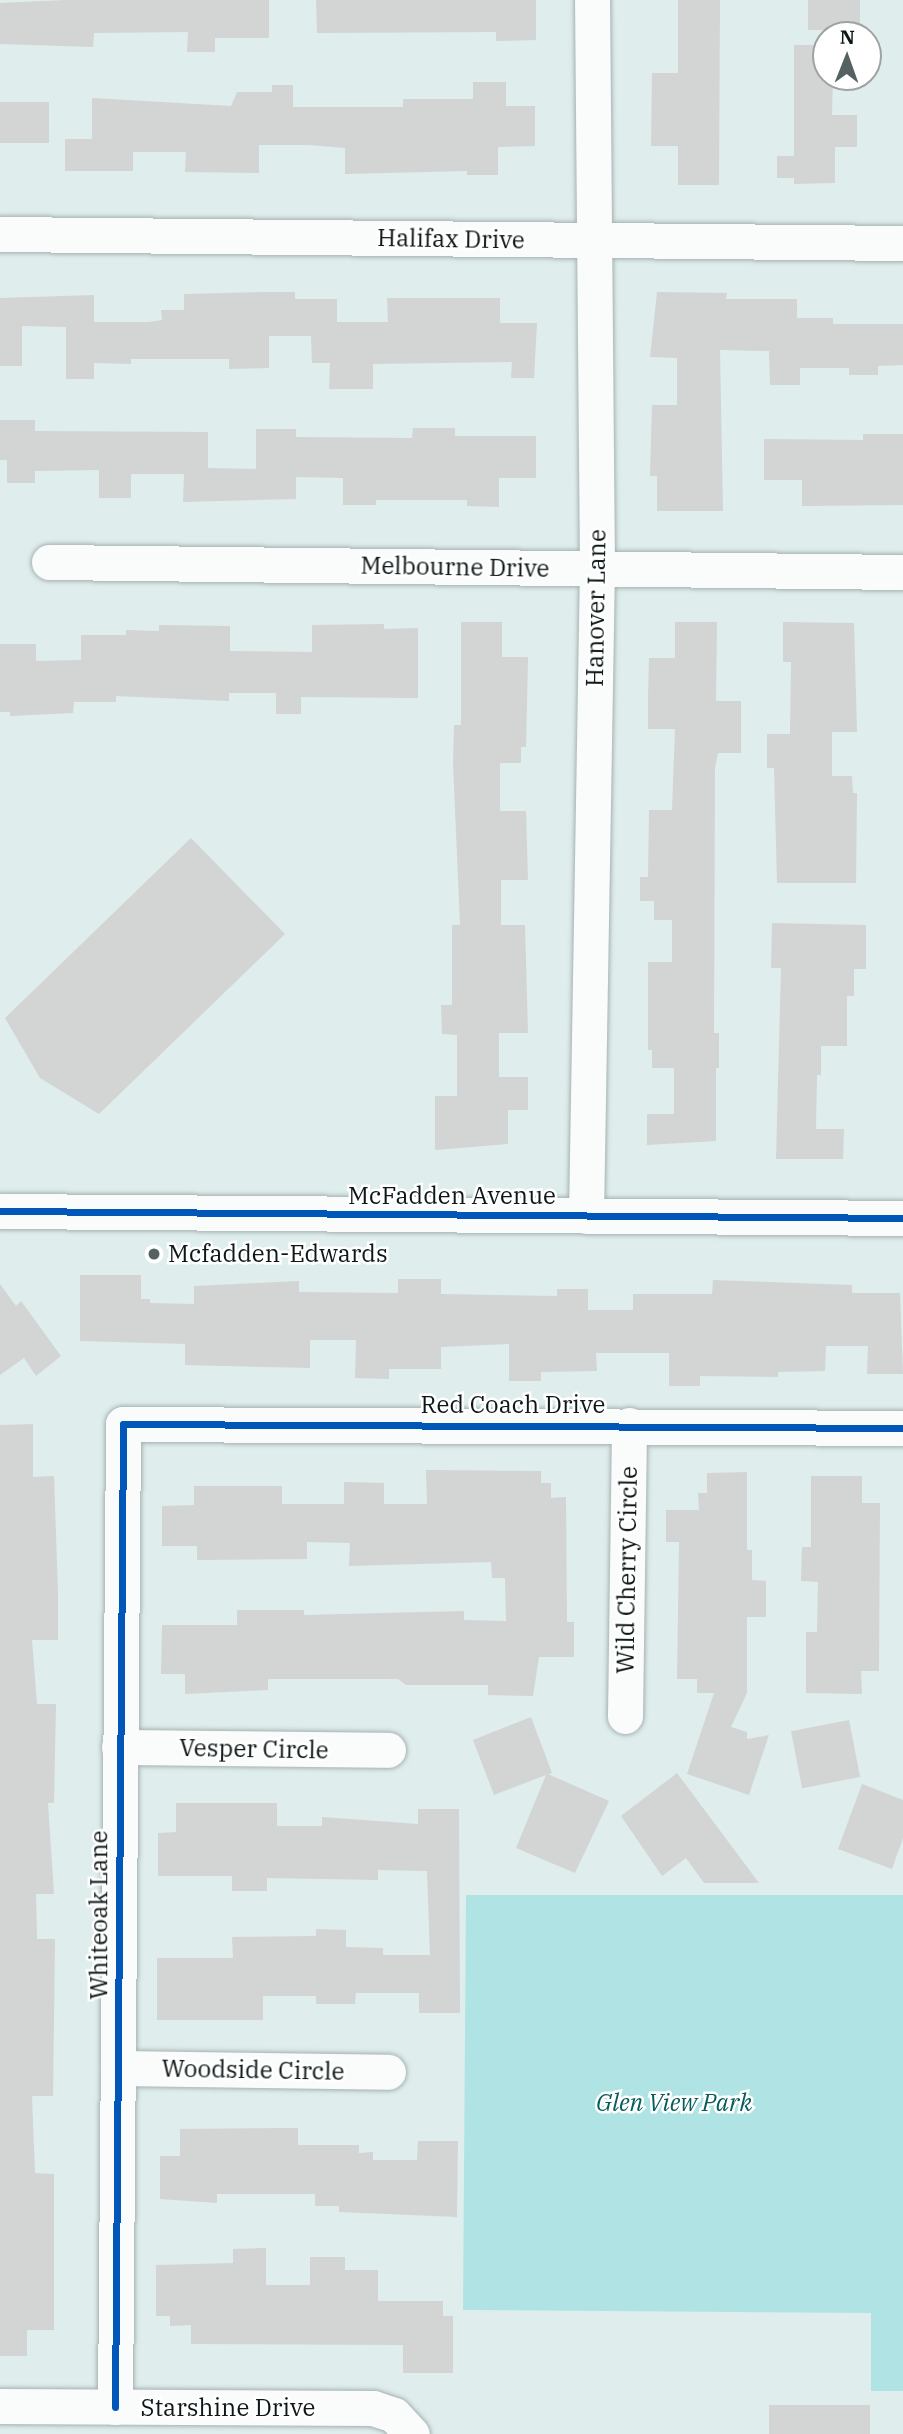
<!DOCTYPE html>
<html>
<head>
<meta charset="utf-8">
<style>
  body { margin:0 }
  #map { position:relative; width:903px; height:2434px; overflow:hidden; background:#dfeded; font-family:"IBM Plex Serif",serif }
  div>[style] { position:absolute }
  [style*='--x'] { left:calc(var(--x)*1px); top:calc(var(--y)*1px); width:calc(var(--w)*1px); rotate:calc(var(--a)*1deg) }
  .green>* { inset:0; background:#b0e4e4 }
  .building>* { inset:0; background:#d3d4d4; transform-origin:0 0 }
  .roads { filter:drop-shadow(0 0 2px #a7b2b2) drop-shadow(0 0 2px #a7b2b2) }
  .minor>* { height:35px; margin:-17.5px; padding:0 17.5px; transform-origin:17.5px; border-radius:17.5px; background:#fafcfc }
  .cycleway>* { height:7px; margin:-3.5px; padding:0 3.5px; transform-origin:3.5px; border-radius:3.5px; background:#0057b8 }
  .dots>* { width:19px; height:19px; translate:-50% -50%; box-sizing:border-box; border:4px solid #fff; border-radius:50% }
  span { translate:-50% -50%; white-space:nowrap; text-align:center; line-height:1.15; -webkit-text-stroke:5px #fff; paint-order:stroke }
  .street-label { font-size:24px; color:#0d1717 }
  .poi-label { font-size:24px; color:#0d1717 }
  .left { translate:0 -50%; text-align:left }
  .park-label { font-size:24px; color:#065c5d; font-style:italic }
  .north { position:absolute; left:812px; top:21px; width:70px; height:70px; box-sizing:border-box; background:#fff; border:2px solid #9ea2a2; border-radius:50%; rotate:1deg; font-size:19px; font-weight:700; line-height:28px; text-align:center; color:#0d1717 }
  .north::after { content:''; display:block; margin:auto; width:24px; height:32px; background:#566262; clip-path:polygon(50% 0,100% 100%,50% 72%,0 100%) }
</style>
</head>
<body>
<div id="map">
  <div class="green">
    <i style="clip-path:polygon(466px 1895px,903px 1895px,903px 2391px,871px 2391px,871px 2313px,463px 2310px)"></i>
  </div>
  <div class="building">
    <i style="clip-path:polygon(65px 0,269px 0,269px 38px,215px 38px,215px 52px,187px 52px,188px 32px,94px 33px,93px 47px,0 44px,0 3px)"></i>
    <i style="clip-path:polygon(316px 0,536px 0,536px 40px,496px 41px,496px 32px,317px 33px)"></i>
    <i style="clip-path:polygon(678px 0,720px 0,719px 185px,678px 185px,678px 146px,651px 146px,652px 73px,678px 73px)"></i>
    <i style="left:808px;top:0;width:52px;height:30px"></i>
    <i style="clip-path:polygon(794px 45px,826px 45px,826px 77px,833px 77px,832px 115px,857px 115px,857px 147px,835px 147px,835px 183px,794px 184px,794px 178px,777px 178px,777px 156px,794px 156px)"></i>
    <i style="clip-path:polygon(473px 82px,506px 82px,506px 106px,535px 106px,535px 146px,498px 147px,498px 175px,467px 175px,467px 171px,345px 174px,345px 148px,309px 145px,259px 145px,259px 173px,185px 172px,186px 152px,133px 152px,133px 171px,65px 171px,65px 139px,92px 139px,92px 98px,231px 106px,237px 92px,272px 92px,272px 85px,293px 85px,293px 107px,403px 107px,403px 99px,473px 99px)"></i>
    <i style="left:0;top:102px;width:49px;height:41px"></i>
    <i style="clip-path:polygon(265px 292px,295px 292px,295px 299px,337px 299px,337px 322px,388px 322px,387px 298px,500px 298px,500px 323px,537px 323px,534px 378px,511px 378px,512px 362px,373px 364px,373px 389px,329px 389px,330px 363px,312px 363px,311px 336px,269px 336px,269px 368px,229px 369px,229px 359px,131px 359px,131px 364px,94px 363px,94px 379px,66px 379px,66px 327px,22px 326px,22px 366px,0 366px,0 298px,94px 295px,94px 322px,148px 322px,162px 320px,161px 310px,184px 310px,184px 294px)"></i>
    <i style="clip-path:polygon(657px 292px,727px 293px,726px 299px,797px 299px,797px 318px,833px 318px,833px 324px,903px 324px,903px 365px,878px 366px,878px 375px,849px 375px,849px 368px,800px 368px,800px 385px,770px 385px,769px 351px,720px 350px,723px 511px,657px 511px,657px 476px,650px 476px,652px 405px,677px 405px,677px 358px,650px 357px)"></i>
    <i style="clip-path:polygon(0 420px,35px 420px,35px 431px,208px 432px,208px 468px,256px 469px,256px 429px,296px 429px,296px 437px,412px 438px,413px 428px,455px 428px,455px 436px,536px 436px,536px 478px,499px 478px,499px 507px,467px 506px,467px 500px,376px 500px,376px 505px,343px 505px,343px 478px,296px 477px,296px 499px,183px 502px,184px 474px,131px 474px,131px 498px,99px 498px,99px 470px,35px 471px,35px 483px,7px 483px,7px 460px,0 460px)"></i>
    <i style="clip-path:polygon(863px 434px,903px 434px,903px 505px,802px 506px,802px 480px,764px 480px,764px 439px,863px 440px)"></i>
    <i style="clip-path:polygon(461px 622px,502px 622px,502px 657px,528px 657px,526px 747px,521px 747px,521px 763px,500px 763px,500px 811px,526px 811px,528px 880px,501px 880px,501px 925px,525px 925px,528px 1033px,499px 1033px,499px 1077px,528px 1077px,528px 1110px,508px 1110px,508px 1144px,435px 1150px,435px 1096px,457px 1096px,457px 1035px,442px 1034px,441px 1005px,452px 1005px,452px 925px,460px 925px,453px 763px,454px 725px,461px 725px)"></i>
    <i style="clip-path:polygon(675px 622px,717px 622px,716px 701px,741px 701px,741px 753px,718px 753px,715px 768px,714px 1033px,719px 1033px,719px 1068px,716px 1068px,716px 1141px,647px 1145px,647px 1114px,674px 1114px,674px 1068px,652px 1068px,652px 1050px,648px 1050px,648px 962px,672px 962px,672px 920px,654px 920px,654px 901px,640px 901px,640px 877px,648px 877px,649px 810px,672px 810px,675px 729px,648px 729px,648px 696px,649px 658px,675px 658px)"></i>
    <i style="clip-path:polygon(783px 622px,854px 623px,857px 732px,832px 732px,832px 776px,852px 776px,853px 793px,857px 793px,856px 883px,777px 883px,774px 768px,767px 768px,767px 734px,790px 734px,791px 662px,783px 662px)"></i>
    <i style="clip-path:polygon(384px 624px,384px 629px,418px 628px,418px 698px,301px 697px,301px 714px,276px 714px,276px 693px,229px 693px,229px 701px,116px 696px,116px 702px,74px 702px,73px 713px,10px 716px,10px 712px,0 712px,0 644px,36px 644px,36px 661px,81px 660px,81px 635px,126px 635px,126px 630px,159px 631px,159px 625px,230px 626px,230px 651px,312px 652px,312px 625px)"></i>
    <i style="clip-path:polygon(191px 838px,285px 934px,99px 1114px,40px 1078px,5px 1018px)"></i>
    <i style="clip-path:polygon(772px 923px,866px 925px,866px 969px,854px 969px,854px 996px,847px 996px,847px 1046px,821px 1046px,821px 1075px,817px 1075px,816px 1129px,844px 1129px,843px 1159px,776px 1159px,781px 968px,771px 968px)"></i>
    <i style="clip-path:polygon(80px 1275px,141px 1275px,141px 1299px,150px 1299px,150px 1303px,194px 1304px,194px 1286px,299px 1281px,299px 1292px,398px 1293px,398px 1279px,441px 1279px,441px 1294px,557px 1296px,557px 1289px,588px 1289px,588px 1310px,633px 1310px,633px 1294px,712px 1294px,713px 1280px,852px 1285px,852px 1293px,900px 1293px,903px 1374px,867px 1374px,868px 1346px,826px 1346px,825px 1371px,778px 1372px,778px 1377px,700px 1376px,700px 1386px,669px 1386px,669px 1353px,596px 1353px,597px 1371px,541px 1372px,541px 1381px,509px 1381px,509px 1344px,441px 1347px,441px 1369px,389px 1369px,389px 1379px,355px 1378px,356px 1340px,310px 1340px,310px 1368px,185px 1365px,185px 1344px,80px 1341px)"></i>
    <i style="clip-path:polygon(0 1284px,16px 1306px,21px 1301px,61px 1356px,36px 1376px,24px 1358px,0 1375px)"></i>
    <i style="clip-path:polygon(33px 1424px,33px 1477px,54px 1476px,58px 1593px,58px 1640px,32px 1640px,37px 1704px,56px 1704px,54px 1803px,48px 1803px,54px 1894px,36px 1894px,37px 1939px,55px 1939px,53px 2096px,32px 2096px,35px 2173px,54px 2174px,54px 2330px,27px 2330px,27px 2356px,0 2356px,0 1425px)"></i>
    <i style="clip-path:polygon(426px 1470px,541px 1471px,541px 1483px,551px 1483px,551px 1498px,566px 1497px,567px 1622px,574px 1622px,574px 1657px,539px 1657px,533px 1696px,488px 1695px,488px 1685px,406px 1685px,398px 1679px,268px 1679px,268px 1690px,185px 1694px,185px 1674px,161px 1674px,162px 1625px,237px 1625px,237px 1610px,304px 1610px,304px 1615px,464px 1611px,464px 1620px,506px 1621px,505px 1578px,492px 1578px,491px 1562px,349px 1566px,350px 1543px,307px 1542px,307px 1559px,197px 1560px,197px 1546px,162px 1546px,162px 1506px,194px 1505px,194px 1486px,282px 1486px,282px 1504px,344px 1504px,344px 1482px,384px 1483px,384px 1504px,427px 1504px)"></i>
    <i style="clip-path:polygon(747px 1472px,747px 1550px,752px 1550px,752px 1580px,766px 1581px,766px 1617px,747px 1617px,747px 1693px,731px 1727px,747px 1732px,747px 1739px,769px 1735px,749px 1795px,687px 1774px,714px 1693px,697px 1693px,697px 1679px,677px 1679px,679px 1542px,666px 1542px,666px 1510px,699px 1510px,698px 1493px,707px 1493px,707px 1473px)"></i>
    <i style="clip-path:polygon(811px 1476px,862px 1476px,862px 1503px,880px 1503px,879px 1671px,861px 1671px,862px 1694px,806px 1693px,806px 1632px,817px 1632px,818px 1582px,801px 1581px,802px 1547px,811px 1547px)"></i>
    <i style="clip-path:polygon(531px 1717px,552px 1773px,548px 1774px,609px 1801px,575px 1873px,516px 1848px,546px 1775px,494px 1795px,473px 1740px)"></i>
    <i style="left:849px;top:1720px;width:58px;height:59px;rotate:79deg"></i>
    <i style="clip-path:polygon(677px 1773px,759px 1883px,704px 1883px,686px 1858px,662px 1876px,621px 1816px)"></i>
    <i style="clip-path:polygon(862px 1784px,903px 1800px,903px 1838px,892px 1869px,838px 1849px)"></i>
    <i style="clip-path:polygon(176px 1803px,277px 1803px,277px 1826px,322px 1826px,322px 1817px,418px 1824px,418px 1809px,459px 1809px,460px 2013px,419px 2013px,419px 1993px,356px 1993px,355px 2004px,316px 2004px,316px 1996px,263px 1996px,263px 2020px,157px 2020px,157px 1958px,233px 1958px,232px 1937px,316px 1936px,316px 1929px,346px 1930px,346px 1947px,383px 1948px,383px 1955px,430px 1955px,427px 1871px,378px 1870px,378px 1880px,267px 1878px,267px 1891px,232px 1891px,232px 1876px,158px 1876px,158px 1833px,176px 1832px)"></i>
    <i style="clip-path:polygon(298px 2128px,298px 2145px,359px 2145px,359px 2153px,373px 2152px,373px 2160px,417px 2160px,418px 2141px,458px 2141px,457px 2217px,339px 2212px,339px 2206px,315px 2206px,315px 2194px,217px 2194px,217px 2203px,160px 2199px,160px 2156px,180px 2156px,180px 2129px)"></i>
    <i style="clip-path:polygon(266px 2248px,266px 2285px,310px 2285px,310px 2257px,345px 2257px,345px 2270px,378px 2270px,378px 2301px,443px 2301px,443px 2316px,453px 2316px,453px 2373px,403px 2373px,403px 2345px,191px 2344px,191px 2325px,170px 2326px,170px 2316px,156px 2316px,156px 2265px,233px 2263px,233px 2249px)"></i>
    <i style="left:769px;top:2405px;width:101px;height:29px"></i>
  </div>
  <div class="roads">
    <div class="minor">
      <i style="--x:0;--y:234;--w:903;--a:0.57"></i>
      <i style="--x:49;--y:562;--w:854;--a:0.67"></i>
      <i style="--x:0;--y:1211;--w:903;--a:0.44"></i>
      <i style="--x:586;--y:1216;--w:647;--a:-89.03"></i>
      <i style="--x:597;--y:569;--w:569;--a:-90.5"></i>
      <i style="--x:625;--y:1716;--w:291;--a:-89.2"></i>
      <i style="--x:119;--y:1747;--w:269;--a:0.6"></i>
      <i style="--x:118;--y:2068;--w:270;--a:0.8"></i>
      <i style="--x:0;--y:2406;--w:373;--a:0.3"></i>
      <i style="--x:373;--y:2408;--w:22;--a:18"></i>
      <i style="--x:394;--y:2415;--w:26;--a:47"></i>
      <i style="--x:115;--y:2407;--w:983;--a:-89.53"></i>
      <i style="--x:123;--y:1424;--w:780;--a:0.29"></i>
    </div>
  </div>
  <div class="cycleway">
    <i style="--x:0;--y:1211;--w:903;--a:0.44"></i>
    <i style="--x:115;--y:2407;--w:983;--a:-89.53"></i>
    <i style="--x:123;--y:1424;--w:780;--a:0.29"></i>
  </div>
  <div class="dots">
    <i style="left:154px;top:1254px;background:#566262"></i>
  </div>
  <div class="street-label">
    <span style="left:451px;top:239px;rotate:1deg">Halifax Drive</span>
    <span style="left:455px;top:567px;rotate:1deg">Melbourne Drive</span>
    <span style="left:596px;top:608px;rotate:-89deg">Hanover Lane</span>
    <span style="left:452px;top:1196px">McFadden Avenue</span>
    <span style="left:513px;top:1405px">Red Coach Drive</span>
    <span style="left:627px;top:1570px;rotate:-89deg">Wild Cherry Circle</span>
    <span style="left:254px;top:1749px;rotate:1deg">Vesper Circle</span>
    <span style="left:99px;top:1915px;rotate:-90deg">Whiteoak Lane</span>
    <span style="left:253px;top:2070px;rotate:1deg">Woodside Circle</span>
    <span style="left:228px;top:2408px">Starshine Drive</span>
  </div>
  <div class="poi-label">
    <span class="left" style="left:168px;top:1254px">Mcfadden-Edwards</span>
  </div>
  <div class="park-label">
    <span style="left:674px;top:2103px">Glen View Park</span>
  </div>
  <div class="north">N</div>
</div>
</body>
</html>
